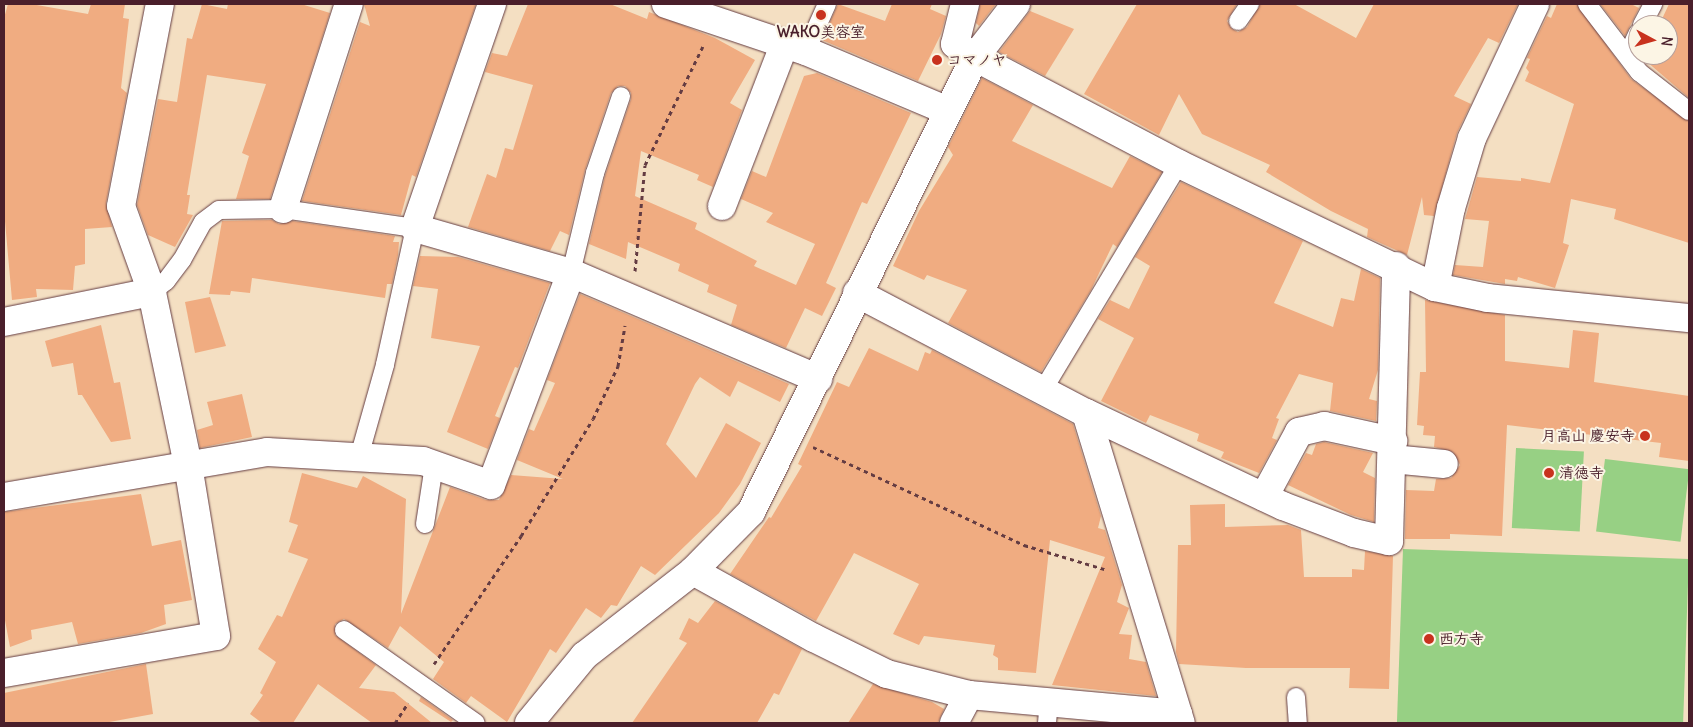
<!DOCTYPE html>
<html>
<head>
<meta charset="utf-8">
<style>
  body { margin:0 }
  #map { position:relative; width:1693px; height:727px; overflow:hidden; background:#f4dfc2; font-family:Delius,"Klee One",sans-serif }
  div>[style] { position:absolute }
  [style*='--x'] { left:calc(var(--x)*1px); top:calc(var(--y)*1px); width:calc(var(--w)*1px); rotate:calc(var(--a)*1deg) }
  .green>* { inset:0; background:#97d084; transform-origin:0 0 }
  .building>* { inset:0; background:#f0ac81 }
  .path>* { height:3px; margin-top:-1.5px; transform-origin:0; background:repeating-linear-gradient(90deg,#643c42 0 4px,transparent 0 8px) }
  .roads { filter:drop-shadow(0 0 1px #643c42) drop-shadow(0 0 1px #643c42) }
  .service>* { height:18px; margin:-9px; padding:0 9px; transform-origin:9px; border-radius:9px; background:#fff }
  .minor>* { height:28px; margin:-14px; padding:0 14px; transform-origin:14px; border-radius:14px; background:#fff }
  .dots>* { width:14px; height:14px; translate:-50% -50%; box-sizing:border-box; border:2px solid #fcf5e5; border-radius:50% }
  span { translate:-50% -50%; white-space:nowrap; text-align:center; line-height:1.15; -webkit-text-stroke:4px #fcf5e5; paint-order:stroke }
  .poi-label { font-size:15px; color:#4a1f2b; font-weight:700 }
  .left { translate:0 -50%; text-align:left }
  .right { translate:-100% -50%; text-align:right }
  .frame { position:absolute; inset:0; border:5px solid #4a1f2b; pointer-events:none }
  .north { position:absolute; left:1628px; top:15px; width:50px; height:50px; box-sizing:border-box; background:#fcf5e5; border:1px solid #b59f9b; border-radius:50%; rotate:96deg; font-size:14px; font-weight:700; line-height:20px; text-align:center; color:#4a1f2b }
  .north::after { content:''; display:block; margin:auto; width:18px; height:22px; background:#c8321e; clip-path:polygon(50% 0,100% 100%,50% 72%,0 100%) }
</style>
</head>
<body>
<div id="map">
  <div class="green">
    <i style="left:1516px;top:448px;width:68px;height:80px;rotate:3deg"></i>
    <i style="left:1605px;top:459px;width:85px;height:73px;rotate:7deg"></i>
    <i style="left:1403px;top:549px;width:286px;height:174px;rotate:2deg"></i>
  </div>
  <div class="building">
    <i style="clip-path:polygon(8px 4px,31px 4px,88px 14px,91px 4px,125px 4px,123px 18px,129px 19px,121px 88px,127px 93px,106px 203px,112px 227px,85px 229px,85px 264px,75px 266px,73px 290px,36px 289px,37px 297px,12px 300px,4px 210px,4px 18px)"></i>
    <i style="clip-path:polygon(202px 4px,227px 9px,228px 4px,301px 4px,330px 13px,270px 199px,236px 199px,249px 156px,242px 153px,266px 84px,207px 75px,187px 195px,190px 195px,187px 214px,193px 215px,175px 247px,148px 235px,137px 205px,158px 99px,177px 102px,187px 38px,192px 39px)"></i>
    <i style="clip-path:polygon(364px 4px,476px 4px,416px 177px,412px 175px,401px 215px,302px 201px,360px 22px,370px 26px)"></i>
    <i style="clip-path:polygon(528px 4px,610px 4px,647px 19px,649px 12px,715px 38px,755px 60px,730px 103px,742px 110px,713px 187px,697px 180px,699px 175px,641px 151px,635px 196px,697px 223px,695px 229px,757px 261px,754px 266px,796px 285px,815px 244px,766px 222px,773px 213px,741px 199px,752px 171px,766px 177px,804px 76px,817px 73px,911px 113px,867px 204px,862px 202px,826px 283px,836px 288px,822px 316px,805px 308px,786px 348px,731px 325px,737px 305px,707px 292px,709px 285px,678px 271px,680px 264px,628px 242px,626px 259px,589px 244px,605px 176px,631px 99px,631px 93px,625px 86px,618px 86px,611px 93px,585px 170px,569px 235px,560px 231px,550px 251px,468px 227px,487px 174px,496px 178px,505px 148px,513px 150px,533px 85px,485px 72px,492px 53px,507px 56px)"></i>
    <i style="clip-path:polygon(838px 4px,885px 21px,892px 4px,932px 4px,930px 9px,946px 16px,941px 34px,918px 81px,822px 40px)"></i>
    <i style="clip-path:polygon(980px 4px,996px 4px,979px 26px,976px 23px)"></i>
    <i style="clip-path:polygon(1137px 4px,1237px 4px,1227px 21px,1232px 29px,1238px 32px,1247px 27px,1260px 4px,1294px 4px,1356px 38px,1374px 4px,1518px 4px,1499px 43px,1488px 38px,1454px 96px,1471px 104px,1457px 133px,1434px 216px,1424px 215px,1422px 197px,1407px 255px,1367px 237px,1368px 229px,1331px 211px,1266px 172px,1270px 165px,1202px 134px,1179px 94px,1159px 135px,1084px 94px)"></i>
    <i style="clip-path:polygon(1557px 4px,1577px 4px,1631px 79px,1689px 121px,1689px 243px,1614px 219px,1616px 209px,1571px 199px,1563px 243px,1569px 245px,1555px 288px,1518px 277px,1517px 281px,1505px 279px,1505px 284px,1453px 275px,1455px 265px,1483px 267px,1489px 221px,1465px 219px,1477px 177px,1521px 181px,1521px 178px,1550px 183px,1574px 104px,1525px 81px,1529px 72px,1526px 68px,1530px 59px,1527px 58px,1547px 16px,1551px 18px)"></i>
    <i style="clip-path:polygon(1600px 4px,1631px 4px,1639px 8px,1625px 36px)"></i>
    <i style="clip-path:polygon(1669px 4px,1689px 4px,1689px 98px,1639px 55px,1668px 55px,1668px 25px,1654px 25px,1658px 17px,1662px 19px)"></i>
    <i style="clip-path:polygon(1030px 11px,1074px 29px,1045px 76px,999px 52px)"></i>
    <i style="clip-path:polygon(982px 78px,1033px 105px,1012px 141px,1112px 188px,1130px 156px,1162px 172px,1117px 247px,1113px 244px,1091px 290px,1041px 372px,948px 323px,967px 290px,927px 275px,924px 280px,893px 266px,919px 211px,953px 155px,948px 147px)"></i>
    <i style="clip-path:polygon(1181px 182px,1303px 241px,1274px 303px,1333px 327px,1341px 298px,1354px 301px,1361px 269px,1380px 278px,1378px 370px,1369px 399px,1377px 401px,1376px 421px,1330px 411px,1333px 383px,1299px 374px,1276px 418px,1279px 419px,1272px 438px,1277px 440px,1259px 473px,1221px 458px,1224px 452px,1197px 441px,1199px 434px,1150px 415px,1146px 423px,1101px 401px,1134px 338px,1098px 319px,1110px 300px,1129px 309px,1150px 266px,1135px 257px)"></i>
    <i style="clip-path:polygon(272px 220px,279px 224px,293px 221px,395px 236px,393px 242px,399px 242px,398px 255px,392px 284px,387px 284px,385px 298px,252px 278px,250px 293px,231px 291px,230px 295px,209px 294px,222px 221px)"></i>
    <i style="clip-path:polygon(420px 256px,458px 257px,550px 283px,518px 368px,515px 367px,495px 416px,500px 418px,488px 449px,447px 432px,480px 346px,431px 338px,438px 289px,413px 286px)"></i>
    <i style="clip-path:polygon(580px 294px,789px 384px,780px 402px,738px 381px,730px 397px,700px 377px,695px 384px,666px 444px,696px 478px,726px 423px,761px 443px,740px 484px,719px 513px,655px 575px,641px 566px,617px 606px,611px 605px,601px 618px,586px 608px,556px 653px,550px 649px,507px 722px,471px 696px,466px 703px,433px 679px,444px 662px,400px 626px,388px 648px,344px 619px,335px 624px,335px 635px,376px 665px,359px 688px,394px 692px,432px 723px,372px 723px,318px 684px,293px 723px,262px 723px,250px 714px,263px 695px,260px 693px,276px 662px,258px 649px,277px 615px,282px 617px,308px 559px,288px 552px,298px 525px,289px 522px,302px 473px,357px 488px,363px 476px,406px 499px,401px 614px,450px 487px,486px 500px,499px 500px,511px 475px,563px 479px,517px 460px,529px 429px,534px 431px,555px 383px,547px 380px)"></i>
    <i style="clip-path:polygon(210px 297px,226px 346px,195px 353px,185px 302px)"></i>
    <i style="clip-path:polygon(1425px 300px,1505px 315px,1505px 361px,1569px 368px,1573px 330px,1599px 333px,1594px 382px,1689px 396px,1689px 461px,1659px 457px,1661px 443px,1507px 425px,1502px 536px,1450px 534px,1450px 539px,1405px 539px,1406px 490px,1434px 491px,1436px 479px,1451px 478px,1460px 465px,1453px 452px,1434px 447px,1435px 436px,1423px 435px,1424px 426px,1417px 425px,1420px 372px,1426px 372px)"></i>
    <i style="clip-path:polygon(101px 325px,114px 383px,120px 382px,131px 439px,111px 442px,82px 395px,78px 395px,73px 363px,52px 367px,45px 341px)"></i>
    <i style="clip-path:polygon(869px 348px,918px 371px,925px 352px,930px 354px,932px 350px,1073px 424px,1101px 516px,1098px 528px,1105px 530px,1122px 585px,1117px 602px,1129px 608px,1119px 634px,1132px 635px,1129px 659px,1146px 662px,1156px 696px,1052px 685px,1105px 557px,1050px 540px,1036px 673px,998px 670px,998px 658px,993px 655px,995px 645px,924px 636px,919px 645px,893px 634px,919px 584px,854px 553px,816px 621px,730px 574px,769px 517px,771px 518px,802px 466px,798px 464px,837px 382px,849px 387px)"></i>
    <i style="clip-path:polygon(242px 394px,252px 437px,200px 448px,197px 430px,213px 425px,207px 402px)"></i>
    <i style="clip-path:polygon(1324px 442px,1373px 453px,1363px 472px,1375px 478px,1374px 522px,1351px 515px,1288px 485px,1306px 453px,1312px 455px,1316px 444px)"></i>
    <i style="clip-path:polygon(141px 494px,152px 546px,181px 540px,192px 600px,164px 605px,166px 624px,141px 633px,78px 644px,72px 622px,31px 630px,32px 639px,10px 647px,4px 615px,4px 512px)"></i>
    <i style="clip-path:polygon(1225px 504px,1225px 527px,1288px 525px,1301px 530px,1304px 577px,1352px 577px,1352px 569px,1364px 570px,1365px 551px,1393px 556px,1389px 689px,1349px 688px,1350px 668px,1246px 668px,1179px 664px,1176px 652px,1178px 545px,1191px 545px,1190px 505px)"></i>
    <i style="clip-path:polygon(715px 601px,802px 649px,779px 695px,774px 693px,757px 723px,632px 723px,687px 643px,679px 639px,689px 618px,698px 623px)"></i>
    <i style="clip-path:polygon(146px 664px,153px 714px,104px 723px,4px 723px,4px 693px)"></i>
    <i style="clip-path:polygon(873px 684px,932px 702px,944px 709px,938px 723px,848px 723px)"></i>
    <i style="clip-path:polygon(421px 697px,453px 720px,451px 722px,419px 701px)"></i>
  </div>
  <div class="path">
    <i style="--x:635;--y:271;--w:106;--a:-84.6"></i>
    <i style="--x:645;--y:165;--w:132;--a:-64"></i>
    <i style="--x:813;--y:447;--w:233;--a:24.9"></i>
    <i style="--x:1024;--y:545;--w:84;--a:16.7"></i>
    <i style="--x:434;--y:664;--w:155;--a:-55.8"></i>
    <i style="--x:521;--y:536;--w:137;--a:-58.4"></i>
    <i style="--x:593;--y:419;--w:59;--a:-64.7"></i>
    <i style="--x:618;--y:366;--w:41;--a:-80.1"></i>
    <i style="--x:395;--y:723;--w:24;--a:-57"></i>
  </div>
  <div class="roads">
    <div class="service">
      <i style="--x:1587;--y:4;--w:86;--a:52.6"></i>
      <i style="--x:1639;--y:72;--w:63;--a:38"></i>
      <i style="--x:1238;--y:21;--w:21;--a:-55"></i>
      <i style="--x:1642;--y:25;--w:24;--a:-62"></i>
      <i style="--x:806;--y:51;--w:51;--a:-65.9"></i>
      <i style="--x:1628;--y:54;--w:23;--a:-65"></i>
      <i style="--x:571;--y:273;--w:103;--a:-76.5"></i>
      <i style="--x:595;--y:173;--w:81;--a:-71.3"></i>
      <i style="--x:152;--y:292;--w:18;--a:-38"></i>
      <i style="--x:166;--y:281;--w:26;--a:-53"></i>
      <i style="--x:182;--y:260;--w:43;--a:-61.1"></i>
      <i style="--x:203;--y:222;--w:20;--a:-37"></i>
      <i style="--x:219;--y:210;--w:64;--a:-0.9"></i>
      <i style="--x:283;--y:209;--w:133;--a:8.2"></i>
      <i style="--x:415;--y:228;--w:140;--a:102.4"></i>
      <i style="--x:385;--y:365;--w:96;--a:105.8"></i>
      <i style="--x:1043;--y:390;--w:264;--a:-59"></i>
      <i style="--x:425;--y:524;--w:60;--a:-81.3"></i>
      <i style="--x:344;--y:630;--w:161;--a:35.2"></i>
      <i style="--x:1296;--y:697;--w:26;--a:86"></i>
      <i style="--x:1047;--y:723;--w:21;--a:-85"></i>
    </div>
    <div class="minor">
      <i style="--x:492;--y:4;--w:237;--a:109"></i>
      <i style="--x:415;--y:228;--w:162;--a:16.1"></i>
      <i style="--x:571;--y:273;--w:269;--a:23.2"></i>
      <i style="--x:666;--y:4;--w:148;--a:18.6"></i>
      <i style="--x:806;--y:51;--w:154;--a:22.9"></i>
      <i style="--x:965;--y:4;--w:41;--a:104"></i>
      <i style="--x:955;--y:44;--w:24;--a:33"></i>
      <i style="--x:975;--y:57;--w:230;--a:27.7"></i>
      <i style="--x:1179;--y:164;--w:284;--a:25.7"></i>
      <i style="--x:1435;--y:287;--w:54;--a:11.7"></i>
      <i style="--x:1488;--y:298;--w:202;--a:5.7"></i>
      <i style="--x:722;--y:206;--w:175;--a:-68.9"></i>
      <i style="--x:283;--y:209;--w:215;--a:-72.2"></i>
      <i style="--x:1435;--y:287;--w:81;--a:-78.6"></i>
      <i style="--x:1451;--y:208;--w:73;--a:-73.3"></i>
      <i style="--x:1472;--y:138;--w:148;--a:-64.8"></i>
      <i style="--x:857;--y:293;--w:259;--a:27.7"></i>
      <i style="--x:1086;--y:413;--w:218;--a:25.3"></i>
      <i style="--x:1283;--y:506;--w:76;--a:20.8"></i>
      <i style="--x:1354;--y:533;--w:36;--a:13"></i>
      <i style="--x:1389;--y:541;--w:275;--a:-88.5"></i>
      <i style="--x:4;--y:322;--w:151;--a:-11.5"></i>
      <i style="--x:1086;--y:413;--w:324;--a:73"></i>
      <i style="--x:1392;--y:459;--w:52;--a:5.5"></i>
      <i style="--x:4;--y:497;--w:267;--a:-9.7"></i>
      <i style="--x:267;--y:452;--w:156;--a:3.3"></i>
      <i style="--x:423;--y:461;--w:72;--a:19.4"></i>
      <i style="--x:491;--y:485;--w:227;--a:-69.3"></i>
      <i style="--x:1264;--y:497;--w:74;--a:-61.7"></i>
      <i style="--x:1299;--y:432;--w:26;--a:-13"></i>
      <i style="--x:1324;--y:426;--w:71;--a:12.3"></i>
      <i style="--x:693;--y:571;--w:138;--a:29"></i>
      <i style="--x:814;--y:638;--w:81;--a:26.3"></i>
      <i style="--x:887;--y:674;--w:85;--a:14.4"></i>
      <i style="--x:969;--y:695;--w:210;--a:5.2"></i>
      <i style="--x:4;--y:673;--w:215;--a:-9.9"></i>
      <i style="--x:216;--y:636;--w:173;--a:-99.3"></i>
      <i style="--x:188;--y:465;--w:177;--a:-101.8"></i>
      <i style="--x:152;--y:292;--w:91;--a:-109.8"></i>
      <i style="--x:121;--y:206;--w:206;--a:-79.1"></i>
      <i style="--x:529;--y:723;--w:87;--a:-50.6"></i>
      <i style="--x:584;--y:656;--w:138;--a:-37.9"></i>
      <i style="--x:693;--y:571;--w:83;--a:-45.5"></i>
      <i style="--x:751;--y:512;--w:507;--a:-63.79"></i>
      <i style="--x:975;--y:57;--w:67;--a:-52.3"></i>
      <i style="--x:954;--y:723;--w:32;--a:-62"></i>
    </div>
  </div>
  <div class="dots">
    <i style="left:821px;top:15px;background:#c8321e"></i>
    <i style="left:937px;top:60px;background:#c8321e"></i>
    <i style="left:1645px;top:436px;background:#c8321e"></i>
    <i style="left:1549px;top:473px;background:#c8321e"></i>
    <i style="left:1429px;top:639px;background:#c8321e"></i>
  </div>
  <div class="poi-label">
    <span style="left:821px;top:32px">WAKO美容室</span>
    <span class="left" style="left:947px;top:60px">コマノヤ</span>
    <span class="right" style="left:1635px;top:436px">月高山 慶安寺</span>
    <span class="left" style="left:1559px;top:473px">清徳寺</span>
    <span class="left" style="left:1439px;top:639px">西方寺</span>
  </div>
  <div class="frame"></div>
  <div class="north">N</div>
</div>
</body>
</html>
